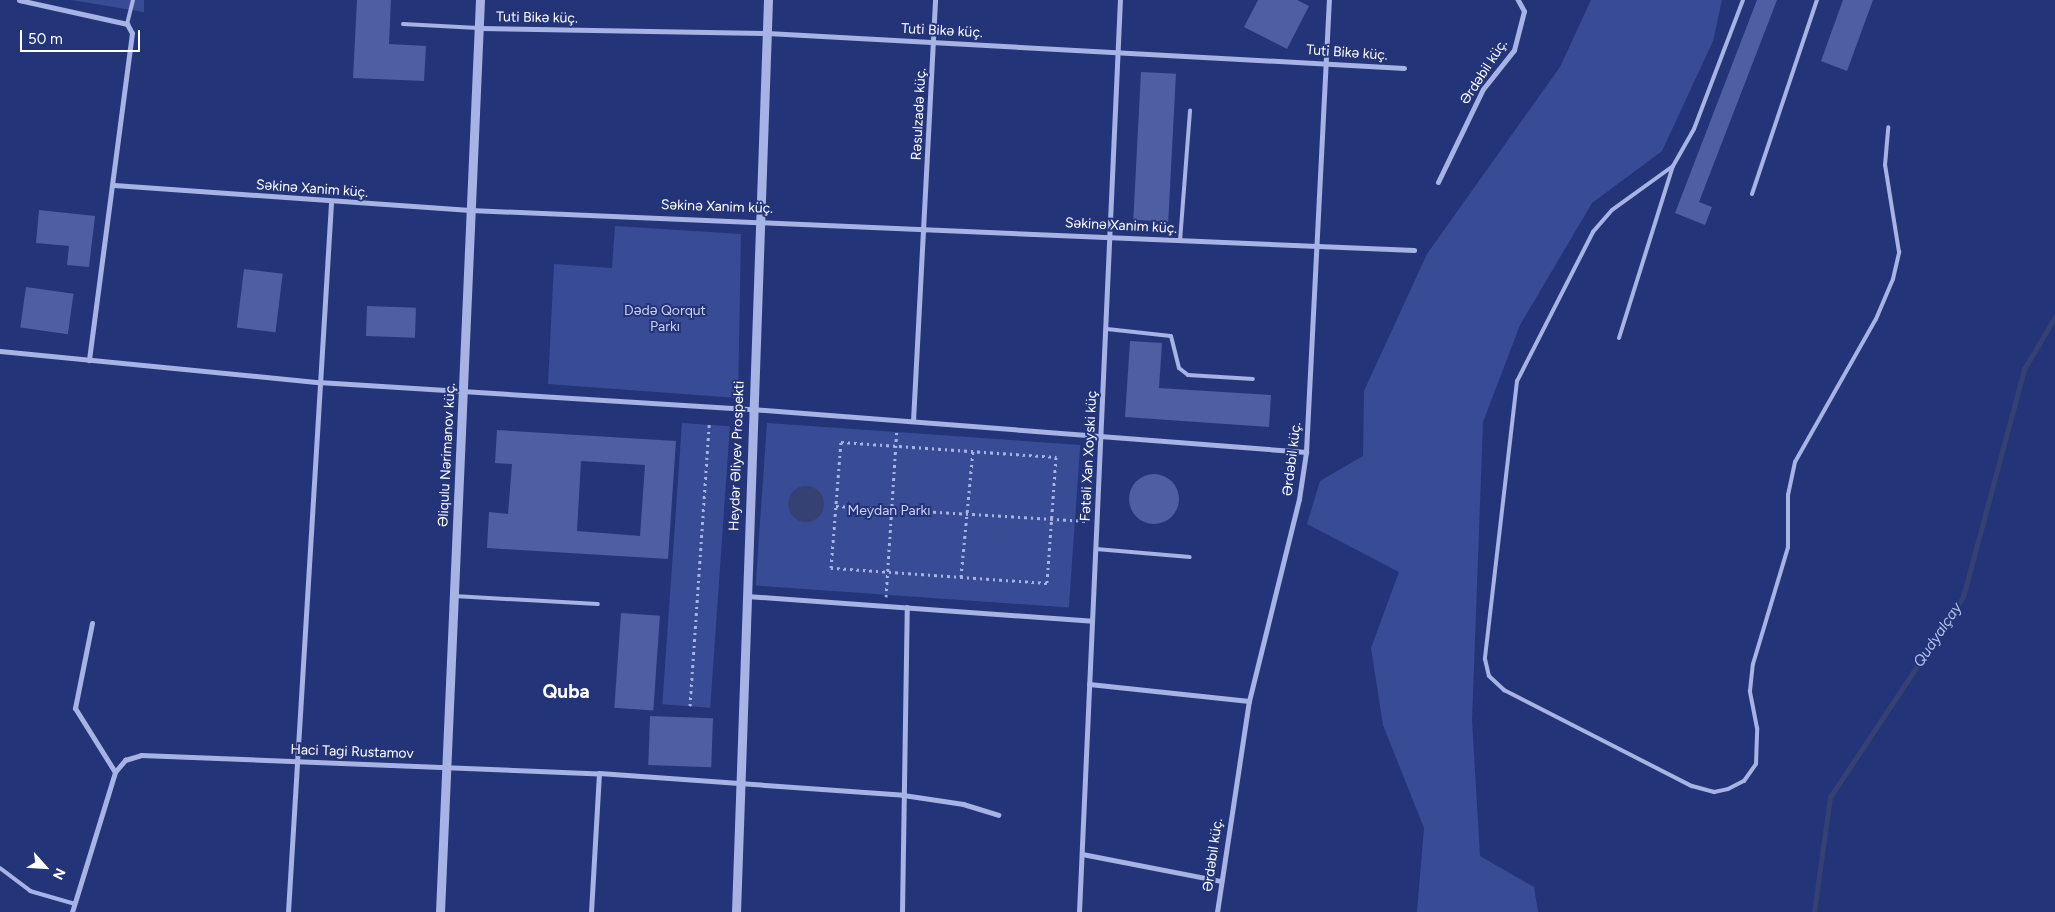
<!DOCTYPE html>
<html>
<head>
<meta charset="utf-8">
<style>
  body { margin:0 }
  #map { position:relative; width:2055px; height:912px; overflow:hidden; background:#243479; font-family:Figtree,sans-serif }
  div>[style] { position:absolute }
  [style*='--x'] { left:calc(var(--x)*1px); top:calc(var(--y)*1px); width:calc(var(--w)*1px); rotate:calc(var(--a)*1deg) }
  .green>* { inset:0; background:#384c96; transform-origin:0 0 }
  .water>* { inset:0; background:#354173 }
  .round { border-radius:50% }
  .stream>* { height:5px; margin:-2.5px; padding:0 2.5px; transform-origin:2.5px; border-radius:2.5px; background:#354173 }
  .building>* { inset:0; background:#4d5ea3; transform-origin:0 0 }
  .path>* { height:3px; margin-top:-1.5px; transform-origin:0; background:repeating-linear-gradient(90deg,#a7b3e4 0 2.5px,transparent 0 6.5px) }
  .service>* { height:4px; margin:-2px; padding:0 2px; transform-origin:2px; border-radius:2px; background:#a7b3e4 }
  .minor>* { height:5px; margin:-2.5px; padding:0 2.5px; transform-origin:2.5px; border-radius:2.5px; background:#a7b3e4 }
  .tertiary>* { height:9px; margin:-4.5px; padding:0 4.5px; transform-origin:4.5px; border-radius:4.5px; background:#a7b3e4 }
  span { translate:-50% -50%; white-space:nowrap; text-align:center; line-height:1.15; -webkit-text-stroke:4px #243479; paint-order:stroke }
  .street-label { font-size:14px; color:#fff }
  .park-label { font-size:14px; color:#c9d2f3 }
  .water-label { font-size:15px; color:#b2beec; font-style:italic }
  .district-label { font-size:19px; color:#fff; font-weight:700 }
  .north { position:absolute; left:20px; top:842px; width:50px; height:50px; -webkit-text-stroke:4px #243479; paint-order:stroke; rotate:116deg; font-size:14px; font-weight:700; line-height:20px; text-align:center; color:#fff }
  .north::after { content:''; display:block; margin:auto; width:18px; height:22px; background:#fff; clip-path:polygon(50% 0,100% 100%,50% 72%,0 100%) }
  .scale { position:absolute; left:20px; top:30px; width:120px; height:22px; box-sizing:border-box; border:2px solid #fff; border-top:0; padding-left:6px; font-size:15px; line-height:18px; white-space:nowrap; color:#fff; -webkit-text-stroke:4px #243479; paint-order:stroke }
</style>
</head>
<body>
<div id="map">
  <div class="green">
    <i style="clip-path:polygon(71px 0,144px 0,144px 12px)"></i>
    <i style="clip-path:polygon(1591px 0,1722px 0,1713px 41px,1662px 151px,1592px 203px,1520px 325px,1483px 422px,1472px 720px,1480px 856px,1534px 887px,1538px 912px,1417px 912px,1424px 828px,1383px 725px,1371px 648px,1399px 572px,1307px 524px,1320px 481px,1363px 456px,1364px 391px,1427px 254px,1560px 67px)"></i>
    <i style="clip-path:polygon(615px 226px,741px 234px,738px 398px,548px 384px,554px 264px,612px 268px)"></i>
    <i style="left:682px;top:423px;width:48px;height:282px;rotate:4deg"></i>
    <i style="left:767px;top:423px;width:314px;height:163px;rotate:4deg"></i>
  </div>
  <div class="water">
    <i class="round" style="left:788px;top:486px;width:36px;height:36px"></i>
  </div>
  <div class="stream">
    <i style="--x:1814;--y:912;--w:116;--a:-82.1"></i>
    <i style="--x:1830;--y:797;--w:240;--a:-56.4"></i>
    <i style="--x:1963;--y:597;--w:236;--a:-75"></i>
    <i style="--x:2024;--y:369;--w:61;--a:-59.2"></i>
  </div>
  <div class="building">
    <i style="clip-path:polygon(357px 0,391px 0,389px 44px,426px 46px,424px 81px,353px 78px)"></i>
    <i style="clip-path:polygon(1258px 0,1297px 0,1309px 6px,1287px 49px,1244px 27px)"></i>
    <i style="clip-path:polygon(1757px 0,1777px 0,1699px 202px,1712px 207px,1705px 225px,1675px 213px)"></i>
    <i style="clip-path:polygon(1843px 0,1873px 0,1847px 71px,1821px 61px)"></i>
    <i style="left:1141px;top:72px;width:35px;height:148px;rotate:3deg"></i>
    <i style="clip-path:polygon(39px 210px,95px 216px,89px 267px,67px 265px,69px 246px,36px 243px)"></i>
    <i style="left:244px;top:269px;width:39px;height:59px;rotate:7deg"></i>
    <i style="left:26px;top:287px;width:48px;height:41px;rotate:8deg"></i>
    <i style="left:367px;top:306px;width:49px;height:30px;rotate:2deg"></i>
    <i style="clip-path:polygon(1130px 341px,1162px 343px,1159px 388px,1271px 395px,1269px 427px,1125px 417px)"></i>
    <i style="clip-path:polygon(evenodd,497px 430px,676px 441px,668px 559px,487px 548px,489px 512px,508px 514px,512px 464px,495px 463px,497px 430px,581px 461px,645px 465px,640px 536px,577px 531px,581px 461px)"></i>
    <i class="round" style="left:1129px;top:474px;width:50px;height:50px"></i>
    <i style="left:621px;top:613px;width:39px;height:95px;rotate:4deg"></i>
    <i style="left:650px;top:716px;width:63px;height:49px;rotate:2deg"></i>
  </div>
  <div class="path">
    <i style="--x:841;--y:442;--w:216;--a:4"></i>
    <i style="--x:1056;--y:457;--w:126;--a:94.1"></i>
    <i style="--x:1047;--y:583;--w:217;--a:-176"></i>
    <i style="--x:831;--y:568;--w:126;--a:-85.5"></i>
    <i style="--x:836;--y:506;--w:251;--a:3.4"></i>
    <i style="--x:961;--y:577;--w:127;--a:-84.6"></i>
    <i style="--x:886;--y:597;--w:168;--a:-86.3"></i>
    <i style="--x:690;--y:706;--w:282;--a:-86.1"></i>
  </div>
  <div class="service">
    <i style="--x:1743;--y:0;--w:138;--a:110.8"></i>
    <i style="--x:1694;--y:129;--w:43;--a:119.6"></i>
    <i style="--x:1673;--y:166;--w:75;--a:144.2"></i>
    <i style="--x:1612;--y:210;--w:29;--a:131"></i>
    <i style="--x:1593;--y:232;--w:167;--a:117"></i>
    <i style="--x:1517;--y:381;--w:280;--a:96.6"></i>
    <i style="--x:1485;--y:659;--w:17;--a:77"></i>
    <i style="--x:1489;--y:676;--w:21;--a:43"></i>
    <i style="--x:1504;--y:690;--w:211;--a:27.1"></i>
    <i style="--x:1692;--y:786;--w:23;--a:15"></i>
    <i style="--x:1714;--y:792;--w:14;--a:-12"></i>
    <i style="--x:1728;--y:789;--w:18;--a:-27"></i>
    <i style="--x:1744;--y:781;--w:21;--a:-55"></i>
    <i style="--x:1756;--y:764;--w:36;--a:-88"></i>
    <i style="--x:1757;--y:728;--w:38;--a:-101"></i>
    <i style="--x:1750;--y:691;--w:27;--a:-84"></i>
    <i style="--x:1753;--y:664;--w:122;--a:-73.3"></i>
    <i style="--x:1788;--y:547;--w:52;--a:-90"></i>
    <i style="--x:1788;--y:495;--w:34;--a:-78"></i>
    <i style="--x:1795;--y:462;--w:164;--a:-60.5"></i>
    <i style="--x:1876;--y:319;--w:43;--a:-67"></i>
    <i style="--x:1893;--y:279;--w:28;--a:-77"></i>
    <i style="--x:1899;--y:252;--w:88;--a:-99.1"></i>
    <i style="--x:1885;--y:165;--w:38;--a:-85"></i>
    <i style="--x:127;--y:24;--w:25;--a:-76"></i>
    <i style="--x:403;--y:24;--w:75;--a:3.1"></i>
    <i style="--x:1752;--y:194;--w:205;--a:-71.5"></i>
    <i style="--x:1180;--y:241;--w:131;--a:-85.6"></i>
    <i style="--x:1107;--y:329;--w:64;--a:6.2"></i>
    <i style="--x:1171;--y:336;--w:33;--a:76"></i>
    <i style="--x:1179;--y:368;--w:11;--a:38"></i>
    <i style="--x:1188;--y:375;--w:65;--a:3.5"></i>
    <i style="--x:1619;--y:338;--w:180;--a:-72.6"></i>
    <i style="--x:1096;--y:549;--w:94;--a:4.9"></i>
    <i style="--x:454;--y:596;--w:144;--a:3.2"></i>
    <i style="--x:0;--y:868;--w:38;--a:37"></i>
    <i style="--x:30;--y:891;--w:47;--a:16.1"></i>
  </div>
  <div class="minor">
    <i style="--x:19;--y:0;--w:111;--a:12.5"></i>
    <i style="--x:127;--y:24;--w:10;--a:61"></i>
    <i style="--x:132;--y:33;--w:330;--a:97.5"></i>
    <i style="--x:480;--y:28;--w:287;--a:1"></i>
    <i style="--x:767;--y:33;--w:638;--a:3.14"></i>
    <i style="--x:1438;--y:182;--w:103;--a:-64.2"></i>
    <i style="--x:1483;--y:89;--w:50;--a:-51.5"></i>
    <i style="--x:1514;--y:50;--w:40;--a:-75.6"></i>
    <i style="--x:1524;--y:11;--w:13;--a:-119"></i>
    <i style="--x:114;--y:185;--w:357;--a:4"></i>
    <i style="--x:470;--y:210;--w:945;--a:2.43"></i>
    <i style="--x:0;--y:351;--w:320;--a:5.6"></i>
    <i style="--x:318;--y:382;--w:435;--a:3.6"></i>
    <i style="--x:752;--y:409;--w:556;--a:4.44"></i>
    <i style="--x:913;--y:421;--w:422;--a:-87"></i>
    <i style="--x:747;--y:596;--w:346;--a:4.1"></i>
    <i style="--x:92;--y:623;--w:87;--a:101.3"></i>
    <i style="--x:75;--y:708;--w:75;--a:58"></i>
    <i style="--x:1089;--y:684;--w:161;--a:6.1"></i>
    <i style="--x:1082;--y:854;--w:142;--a:11"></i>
    <i style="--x:72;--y:912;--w:146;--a:-72.9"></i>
    <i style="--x:115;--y:772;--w:16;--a:-50"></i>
    <i style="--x:125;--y:760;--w:17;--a:-17"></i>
    <i style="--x:141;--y:755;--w:458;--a:2.3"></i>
    <i style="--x:599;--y:773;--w:305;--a:4.1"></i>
    <i style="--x:903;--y:795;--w:61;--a:8.5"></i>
    <i style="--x:963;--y:804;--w:37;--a:17"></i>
    <i style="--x:288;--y:912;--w:711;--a:-86.53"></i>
    <i style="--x:591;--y:912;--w:139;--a:-86.7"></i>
    <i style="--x:902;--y:912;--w:305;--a:-89.1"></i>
    <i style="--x:1079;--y:912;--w:913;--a:-87.43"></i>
    <i style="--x:1217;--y:912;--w:213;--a:-81.4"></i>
    <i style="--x:1249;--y:701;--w:208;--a:-76.1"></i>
    <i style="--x:1299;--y:499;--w:48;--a:-81.5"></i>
    <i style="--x:1306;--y:452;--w:453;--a:-87.1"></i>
  </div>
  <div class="tertiary">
    <i style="--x:440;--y:912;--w:913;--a:-87.49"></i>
    <i style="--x:736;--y:912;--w:913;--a:-87.99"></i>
  </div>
  <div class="street-label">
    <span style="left:537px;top:18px;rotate:1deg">Tuti Bikə küç.</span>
    <span style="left:942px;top:31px;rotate:3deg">Tuti Bikə küç.</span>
    <span style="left:1347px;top:53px;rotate:4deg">Tuti Bikə küç.</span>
    <span style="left:1484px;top:72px;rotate:-57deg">Ərdəbil küç.</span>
    <span style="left:919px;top:114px;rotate:-87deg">Rəsulzadə küç.</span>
    <span style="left:312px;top:189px;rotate:4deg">Səkinə Xanim küç.</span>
    <span style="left:717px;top:207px;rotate:2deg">Səkinə Xanim küç.</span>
    <span style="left:1121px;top:226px;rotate:3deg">Səkinə Xanim küç.</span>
    <span style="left:447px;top:455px;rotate:-87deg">Əliqulu Nərimanov küç.</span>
    <span style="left:737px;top:456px;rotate:-88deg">Heydər Əliyev Prospekti</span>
    <span style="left:1089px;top:456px;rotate:-87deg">Fətəli Xan Xoyski küç</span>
    <span style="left:1292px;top:459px;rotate:-83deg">Ərdəbil küç.</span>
    <span style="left:352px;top:752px;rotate:2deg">Haci Tagi Rustamov</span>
    <span style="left:1213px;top:855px;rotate:-82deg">Ərdəbil küç.</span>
  </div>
  <div class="park-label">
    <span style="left:665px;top:319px">Dədə Qorqut<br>Parkı</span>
    <span style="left:889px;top:511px">Meydan Parkı</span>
  </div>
  <div class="water-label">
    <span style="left:1938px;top:635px;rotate:-56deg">Qudyalçay</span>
  </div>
  <div class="district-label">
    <span style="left:566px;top:692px">Quba</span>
  </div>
  <div class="north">N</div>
  <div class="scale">50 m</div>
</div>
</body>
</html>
